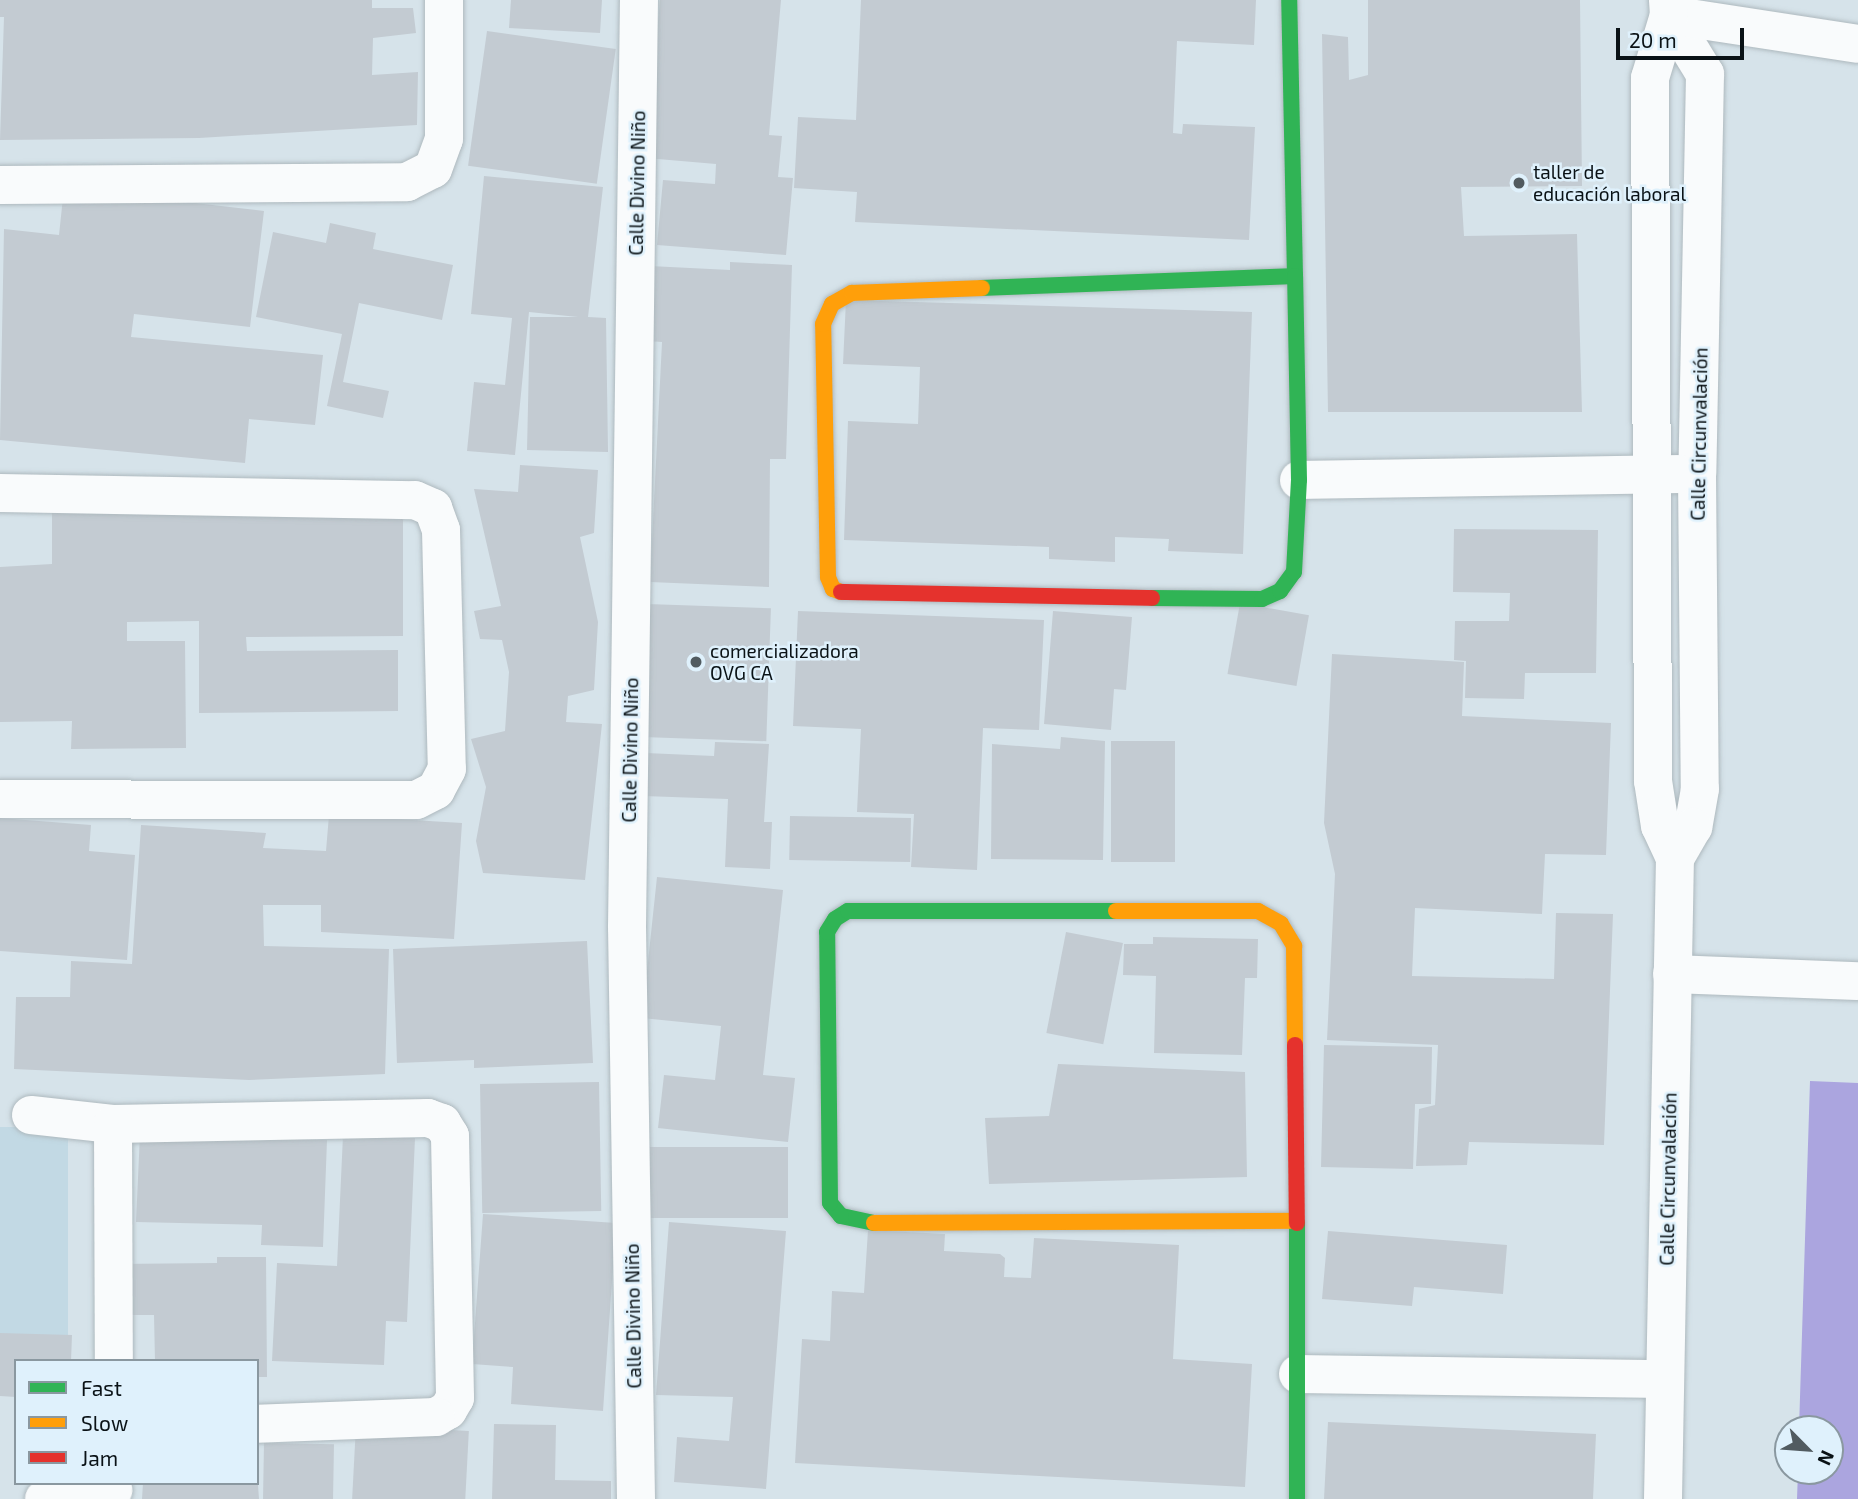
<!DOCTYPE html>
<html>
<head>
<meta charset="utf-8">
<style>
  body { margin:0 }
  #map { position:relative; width:1858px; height:1499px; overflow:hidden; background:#d6e3ea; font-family:"Exo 2",sans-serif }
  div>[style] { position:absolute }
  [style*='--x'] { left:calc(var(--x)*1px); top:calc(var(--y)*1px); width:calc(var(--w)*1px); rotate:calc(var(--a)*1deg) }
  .built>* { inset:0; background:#c2d9e4; transform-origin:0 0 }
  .water>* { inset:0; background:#aba5df }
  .building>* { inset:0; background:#c3cbd2; transform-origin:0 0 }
  .roads { filter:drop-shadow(0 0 2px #aeb9be) drop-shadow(0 0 2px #aeb9be) }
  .street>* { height:38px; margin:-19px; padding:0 19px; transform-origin:19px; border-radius:19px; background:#f9fbfc }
  .fast>* { height:16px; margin:-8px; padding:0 8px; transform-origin:8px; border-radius:8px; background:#30b455 }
  .slow>* { height:16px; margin:-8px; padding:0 8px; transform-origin:8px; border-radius:8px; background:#ff9f0a }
  .jam>* { height:16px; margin:-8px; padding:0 8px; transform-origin:8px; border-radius:8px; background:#e5322d }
  .dots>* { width:19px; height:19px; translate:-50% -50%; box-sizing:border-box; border:4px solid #dff1fc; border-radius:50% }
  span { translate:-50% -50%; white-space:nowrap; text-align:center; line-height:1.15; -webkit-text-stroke:5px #dff1fc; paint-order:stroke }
  .poi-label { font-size:19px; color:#0a1216 }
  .left { translate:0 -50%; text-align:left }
  .street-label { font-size:19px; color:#0a1216 }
  .legend { position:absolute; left:14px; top:1359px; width:245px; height:126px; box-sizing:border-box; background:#dff1fc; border:2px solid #8a98a0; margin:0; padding:9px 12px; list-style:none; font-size:21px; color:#0a1216 }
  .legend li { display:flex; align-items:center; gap:14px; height:35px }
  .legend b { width:35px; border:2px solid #8a98a0 }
  .north { position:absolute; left:1774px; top:1415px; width:70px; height:70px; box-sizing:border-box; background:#dff1fc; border:2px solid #8a98a0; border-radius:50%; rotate:115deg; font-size:19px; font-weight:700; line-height:28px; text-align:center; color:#0a1216 }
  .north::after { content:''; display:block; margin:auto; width:24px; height:32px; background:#515b60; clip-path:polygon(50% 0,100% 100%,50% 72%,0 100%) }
  .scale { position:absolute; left:1616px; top:28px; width:128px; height:32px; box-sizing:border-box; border:4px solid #0a1216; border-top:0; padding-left:9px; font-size:21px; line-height:24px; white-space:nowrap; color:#0a1216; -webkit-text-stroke:5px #dff1fc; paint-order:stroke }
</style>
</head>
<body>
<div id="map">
  <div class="built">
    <i style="left:0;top:1127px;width:68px;height:220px"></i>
  </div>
  <div class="water">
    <i style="clip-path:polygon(1810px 1081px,1858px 1083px,1858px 1499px,1797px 1499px,1798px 1471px,1830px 1471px,1830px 1429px,1799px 1429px)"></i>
  </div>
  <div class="building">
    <i style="clip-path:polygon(0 0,372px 0,372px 8px,413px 8px,416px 33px,373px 38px,372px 75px,418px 72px,417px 125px,199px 138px,0 140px,4px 17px,0 17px)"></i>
    <i style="clip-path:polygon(511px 0,602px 0,600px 33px,509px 28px)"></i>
    <i style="clip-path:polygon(660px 0,781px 0,769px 135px,782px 136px,778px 177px,793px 178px,786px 255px,657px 245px,663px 180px,715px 184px,716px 164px,646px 158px)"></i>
    <i style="clip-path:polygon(861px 0,1256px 0,1254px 45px,1177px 41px,1173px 133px,1182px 134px,1183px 124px,1255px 127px,1249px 240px,855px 222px,857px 192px,794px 188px,798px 117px,856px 120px)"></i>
    <i style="clip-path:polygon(1368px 0,1580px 0,1582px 186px,1461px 187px,1464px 236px,1577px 234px,1582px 412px,1328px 412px,1322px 34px,1348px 37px,1349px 80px,1368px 75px)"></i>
    <i style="left:487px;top:31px;width:130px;height:136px;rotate:8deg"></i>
    <i style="clip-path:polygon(484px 176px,603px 187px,588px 317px,606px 318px,608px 452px,527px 450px,530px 317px,578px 317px,529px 312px,515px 455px,467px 451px,474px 382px,505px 385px,512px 318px,471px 314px)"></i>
    <i style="clip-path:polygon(64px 188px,264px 211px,250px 327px,134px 314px,131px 337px,323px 355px,315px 425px,249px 419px,245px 463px,0 440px,4px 229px,59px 235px)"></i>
    <i style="clip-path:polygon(330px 223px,376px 233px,373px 249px,453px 265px,442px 320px,359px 303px,343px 382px,389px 391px,383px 418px,327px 406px,342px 334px,256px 317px,273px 232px,326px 243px)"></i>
    <i style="clip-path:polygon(730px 262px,792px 265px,786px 459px,770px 459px,769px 587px,650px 582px,662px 342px,647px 341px,650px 266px,730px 270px)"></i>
    <i style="clip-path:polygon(846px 300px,1252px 312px,1243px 554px,1168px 551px,1169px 539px,1115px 537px,1115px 562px,1049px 559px,1049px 547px,844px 540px,848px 421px,918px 424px,920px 367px,843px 364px)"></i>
    <i style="clip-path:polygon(520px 465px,598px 470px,594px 533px,580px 537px,598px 622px,594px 690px,568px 696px,566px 722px,602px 724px,585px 880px,483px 873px,476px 841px,486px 787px,471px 739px,505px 731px,509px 672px,502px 640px,480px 639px,474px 611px,501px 606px,474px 489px,518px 492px)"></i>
    <i style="clip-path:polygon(403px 505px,403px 636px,246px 637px,247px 651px,398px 650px,398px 711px,199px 713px,199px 621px,127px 622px,127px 641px,185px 641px,186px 748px,71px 749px,72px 721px,0 722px,0 567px,52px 564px,52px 510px)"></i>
    <i style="clip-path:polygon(1454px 529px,1598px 530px,1596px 673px,1525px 673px,1524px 699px,1465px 698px,1466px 661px,1454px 660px,1455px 621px,1509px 621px,1510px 593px,1453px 592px)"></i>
    <i style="left:1240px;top:603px;width:70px;height:72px;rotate:10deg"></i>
    <i style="left:647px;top:604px;width:124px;height:133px;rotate:2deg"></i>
    <i style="clip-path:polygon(798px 611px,1044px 620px,1039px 730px,983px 728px,977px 870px,911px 867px,914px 814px,857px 812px,861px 729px,793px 726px)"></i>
    <i style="clip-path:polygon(1053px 611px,1132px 617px,1126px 690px,1114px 689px,1111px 730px,1044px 724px)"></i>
    <i style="clip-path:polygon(1332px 654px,1464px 662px,1462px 716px,1611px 723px,1606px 855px,1545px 854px,1542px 914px,1415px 908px,1412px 976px,1554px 979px,1556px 913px,1613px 914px,1604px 1145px,1469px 1142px,1467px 1165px,1416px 1166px,1419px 1109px,1435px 1105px,1438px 1045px,1327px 1040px,1335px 874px,1324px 823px)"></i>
    <i style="clip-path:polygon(1061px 737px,1105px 741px,1103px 860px,991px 859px,992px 744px,1060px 749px)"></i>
    <i style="left:1111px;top:741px;width:64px;height:121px"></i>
    <i style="clip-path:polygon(715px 742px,769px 744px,764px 822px,772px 822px,770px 869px,725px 867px,728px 799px,644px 796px,646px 753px,714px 756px)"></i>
    <i style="clip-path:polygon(329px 815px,462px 823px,454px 939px,321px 932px,321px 905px,263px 905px,264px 946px,389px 949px,385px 1074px,249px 1080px,14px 1069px,16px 997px,70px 997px,71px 961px,132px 964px,141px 825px,266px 833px,263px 848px,326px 851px)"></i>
    <i style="left:790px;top:816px;width:121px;height:44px;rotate:1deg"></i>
    <i style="clip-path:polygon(0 818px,91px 825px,89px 851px,135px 855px,127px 960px,0 951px)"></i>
    <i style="clip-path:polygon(657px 877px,783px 890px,763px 1075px,795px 1078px,788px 1142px,658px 1128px,664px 1075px,715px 1080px,721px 1026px,642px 1018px)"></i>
    <i style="left:1066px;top:932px;width:58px;height:103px;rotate:11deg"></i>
    <i style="clip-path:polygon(1153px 937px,1258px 939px,1257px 978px,1245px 978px,1242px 1055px,1154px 1053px,1156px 976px,1123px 975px,1124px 944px,1153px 944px)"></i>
    <i style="clip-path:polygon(587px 941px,593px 1063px,474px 1068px,474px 1060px,397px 1063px,393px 949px)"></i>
    <i style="clip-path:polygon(1324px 1045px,1432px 1047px,1431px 1104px,1415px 1104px,1413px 1169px,1321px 1167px)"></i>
    <i style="clip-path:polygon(1058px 1064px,1245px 1072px,1247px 1177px,989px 1184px,985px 1118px,1049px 1116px)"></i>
    <i style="left:599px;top:1082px;width:129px;height:119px;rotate:89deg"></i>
    <i style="clip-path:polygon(140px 1134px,327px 1140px,323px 1247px,261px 1245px,262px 1225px,136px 1222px)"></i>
    <i style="clip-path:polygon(343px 1135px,415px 1138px,407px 1322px,386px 1321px,384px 1365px,272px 1361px,277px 1263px,337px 1266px)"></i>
    <i style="left:646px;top:1147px;width:142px;height:71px"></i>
    <i style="clip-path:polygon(483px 1214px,616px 1223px,603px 1411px,511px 1404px,513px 1367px,472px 1364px)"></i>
    <i style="clip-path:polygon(669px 1222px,786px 1231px,766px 1489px,674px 1482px,677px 1437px,729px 1441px,733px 1397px,656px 1395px)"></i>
    <i style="clip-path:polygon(868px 1230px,945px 1234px,944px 1251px,1000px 1254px,1005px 1258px,1004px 1277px,1031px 1278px,1034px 1238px,1179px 1245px,1173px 1359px,1252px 1364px,1245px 1487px,795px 1463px,802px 1339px,830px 1341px,832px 1291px,864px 1293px)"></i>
    <i style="clip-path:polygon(1328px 1231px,1507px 1245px,1503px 1294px,1414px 1287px,1412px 1306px,1322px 1299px)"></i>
    <i style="clip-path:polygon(217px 1257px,266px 1257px,267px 1377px,257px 1377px,257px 1361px,155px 1361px,154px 1315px,117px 1315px,116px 1264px,217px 1263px)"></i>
    <i style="clip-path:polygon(0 1333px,72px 1335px,71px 1361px,16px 1361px,16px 1397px,0 1396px)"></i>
    <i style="clip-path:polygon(1328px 1422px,1596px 1434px,1593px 1499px,1324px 1499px)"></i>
    <i style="clip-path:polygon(494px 1424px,556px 1425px,555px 1480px,611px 1481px,611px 1499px,492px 1499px)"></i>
    <i style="left:356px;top:1425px;width:113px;height:74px;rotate:3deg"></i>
    <i style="left:264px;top:1443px;width:70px;height:56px;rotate:1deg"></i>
    <i style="clip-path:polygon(257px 1471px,259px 1499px,142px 1499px,143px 1483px,257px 1483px)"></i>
  </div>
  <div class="roads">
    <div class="street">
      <i style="--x:1669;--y:15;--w:69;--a:58.6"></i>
      <i style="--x:1705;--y:74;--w:399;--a:91.1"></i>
      <i style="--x:1697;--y:473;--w:316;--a:89.5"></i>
      <i style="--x:1700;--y:789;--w:39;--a:100"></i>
      <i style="--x:1693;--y:827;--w:36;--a:120"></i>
      <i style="--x:1669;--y:15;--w:191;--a:8.7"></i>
      <i style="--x:0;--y:185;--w:407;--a:-0.4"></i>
      <i style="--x:407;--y:182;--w:29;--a:-27"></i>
      <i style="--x:433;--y:169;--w:32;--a:-70"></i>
      <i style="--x:444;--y:139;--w:139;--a:-90"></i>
      <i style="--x:1299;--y:480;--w:379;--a:-0.9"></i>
      <i style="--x:0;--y:493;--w:415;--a:1"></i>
      <i style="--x:415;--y:500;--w:20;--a:24"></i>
      <i style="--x:433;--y:508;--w:23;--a:70"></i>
      <i style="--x:441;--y:530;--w:239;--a:88.6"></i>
      <i style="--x:447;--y:769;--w:24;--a:118"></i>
      <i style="--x:436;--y:790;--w:22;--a:153"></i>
      <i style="--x:416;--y:800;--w:416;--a:-179.9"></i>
      <i style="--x:1672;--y:974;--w:186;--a:2.2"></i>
      <i style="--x:31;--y:1115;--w:82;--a:6.3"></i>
      <i style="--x:113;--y:1124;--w:315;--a:-1.1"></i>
      <i style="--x:428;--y:1118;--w:15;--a:20"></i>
      <i style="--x:442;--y:1123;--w:15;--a:58"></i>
      <i style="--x:450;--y:1136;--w:262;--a:88.9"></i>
      <i style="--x:455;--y:1398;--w:14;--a:120"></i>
      <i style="--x:448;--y:1410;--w:14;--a:150"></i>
      <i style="--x:436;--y:1417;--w:179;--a:177.8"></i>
      <i style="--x:113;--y:1124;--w:237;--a:89.8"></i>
      <i style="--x:1298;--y:1374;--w:366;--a:0.8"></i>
      <i style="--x:44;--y:1499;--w:70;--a:-7.4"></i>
      <i style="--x:636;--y:1499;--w:572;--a:-90.9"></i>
      <i style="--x:627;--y:927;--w:927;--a:-89.26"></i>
      <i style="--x:1663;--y:1499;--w:641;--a:-88.93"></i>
      <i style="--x:1675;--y:858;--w:35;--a:-115"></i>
      <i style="--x:1660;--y:826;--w:46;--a:-98.8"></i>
      <i style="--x:1653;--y:781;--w:703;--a:-90.24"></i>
      <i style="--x:1650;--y:78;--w:66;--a:-73.2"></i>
      <i style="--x:1669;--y:15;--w:15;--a:-94"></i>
    </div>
    <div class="fast">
      <i style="--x:982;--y:288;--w:313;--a:-2.2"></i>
      <i style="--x:1295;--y:276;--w:276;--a:-91.2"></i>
      <i style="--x:1152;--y:598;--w:110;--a:0.5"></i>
      <i style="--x:1262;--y:599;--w:20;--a:-24"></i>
      <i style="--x:1280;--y:591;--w:24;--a:-54"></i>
      <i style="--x:1294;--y:572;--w:92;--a:-86.9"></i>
      <i style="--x:1299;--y:480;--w:204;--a:-91.1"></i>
      <i style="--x:874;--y:1223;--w:34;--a:-168"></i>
      <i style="--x:841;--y:1216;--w:17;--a:-130"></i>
      <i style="--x:830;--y:1203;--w:271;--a:-90.6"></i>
      <i style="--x:827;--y:932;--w:15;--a:-58"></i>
      <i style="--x:835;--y:919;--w:15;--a:-32"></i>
      <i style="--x:848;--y:911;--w:268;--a:0"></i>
      <i style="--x:1297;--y:1223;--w:276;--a:90"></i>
    </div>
    <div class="slow">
      <i style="--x:841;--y:592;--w:9;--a:-159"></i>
      <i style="--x:833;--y:589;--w:13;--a:-113"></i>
      <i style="--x:828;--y:577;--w:253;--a:-91.1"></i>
      <i style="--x:823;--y:324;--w:22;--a:-66"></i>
      <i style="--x:832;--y:304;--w:23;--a:-29"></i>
      <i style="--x:852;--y:293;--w:130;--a:-2.2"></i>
      <i style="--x:1116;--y:911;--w:142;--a:0"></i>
      <i style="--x:1258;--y:911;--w:26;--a:29"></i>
      <i style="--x:1281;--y:924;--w:26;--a:59"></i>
      <i style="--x:1294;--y:946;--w:99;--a:89.4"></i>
      <i style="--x:874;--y:1223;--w:422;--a:-0.3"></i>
    </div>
    <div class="jam">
      <i style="--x:841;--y:592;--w:311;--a:1.1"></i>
      <i style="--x:1295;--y:1045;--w:178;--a:89.4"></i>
    </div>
  </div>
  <div class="dots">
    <i style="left:1519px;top:183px;background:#515b60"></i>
    <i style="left:696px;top:662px;background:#515b60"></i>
  </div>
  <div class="poi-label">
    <span class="left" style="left:1533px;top:183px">taller de<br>educación laboral</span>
    <span class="left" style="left:710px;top:662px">comercializadora<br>OVG CA</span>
  </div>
  <div class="street-label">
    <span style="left:637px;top:183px;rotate:-89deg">Calle Divino Niño</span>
    <span style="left:1699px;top:434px;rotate:-89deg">Calle Circunvalación</span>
    <span style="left:630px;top:750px;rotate:-89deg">Calle Divino Niño</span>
    <span style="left:1668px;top:1179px;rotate:-89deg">Calle Circunvalación</span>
    <span style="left:633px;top:1316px;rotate:-91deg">Calle Divino Niño</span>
  </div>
  <ul class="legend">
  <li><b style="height:9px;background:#30b455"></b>Fast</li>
  <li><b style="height:9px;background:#ff9f0a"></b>Slow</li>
  <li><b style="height:9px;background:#e5322d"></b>Jam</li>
  </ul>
  <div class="north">N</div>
  <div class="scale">20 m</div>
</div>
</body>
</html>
